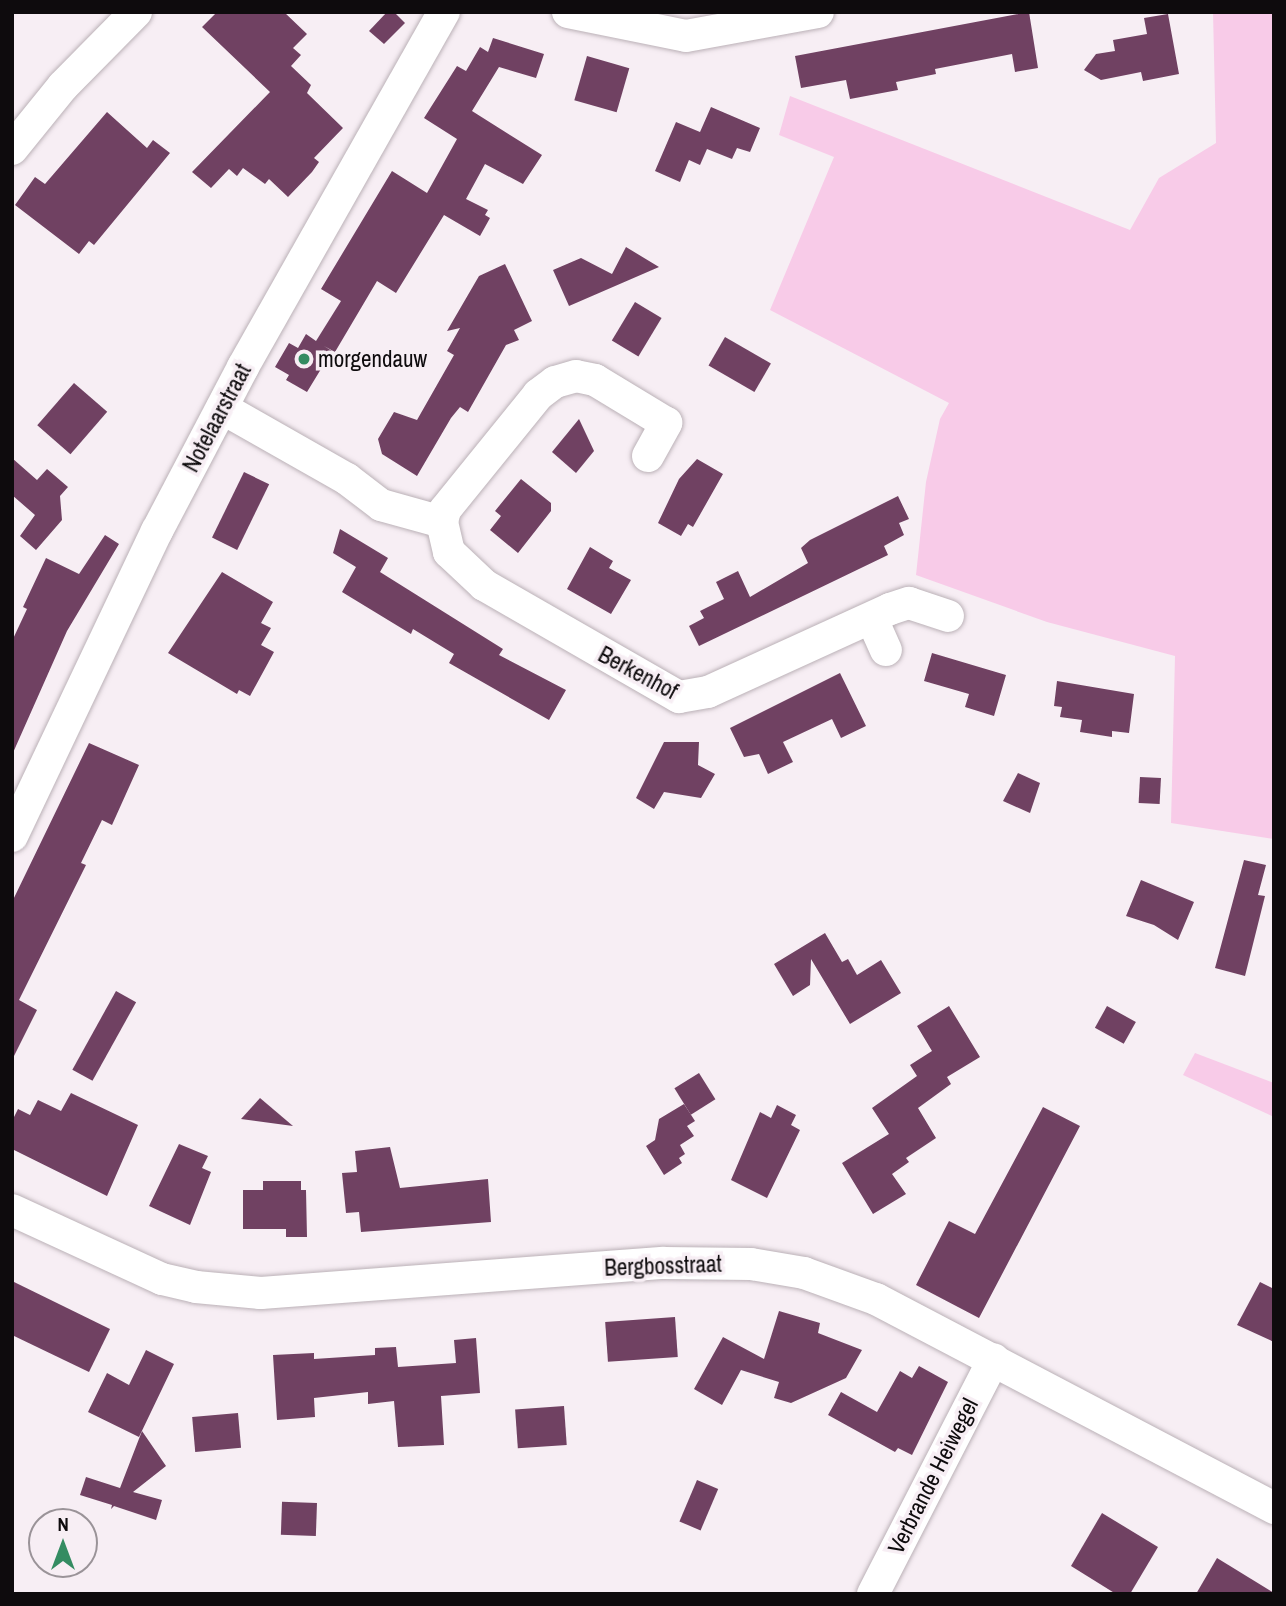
<!DOCTYPE html>
<html>
<head>
<meta charset="utf-8">
<style>
  body { margin:0 }
  #map { position:relative; width:1286px; height:1606px; overflow:hidden; background:#f7eef4; font-family:"Archivo Narrow",sans-serif }
  div>[style] { position:absolute }
  [style*='--x'] { left:calc(var(--x)*1px); top:calc(var(--y)*1px); width:calc(var(--w)*1px); rotate:calc(var(--a)*1deg) }
  .green>* { inset:0; background:#f8cbe8 }
  .building>* { inset:0; background:#704162; transform-origin:0 0 }
  .roads { filter:drop-shadow(0 0 2px #bbb1b7) drop-shadow(0 0 2px #bbb1b7) }
  .minor>* { height:32px; margin:-16px; padding:0 16px; transform-origin:16px; border-radius:16px; background:#fff }
  .dots>* { width:19px; height:19px; translate:-50% -50%; box-sizing:border-box; border:4px solid #f7eef4; border-radius:50% }
  span { translate:-50% -50%; white-space:nowrap; text-align:center; line-height:1.15; -webkit-text-stroke:7px #f7eef4; paint-order:stroke }
  .poi-label { font-size:23px; color:#0e0b0d }
  .left { translate:0 -50%; text-align:left }
  .street-label { font-size:23px; color:#0e0b0d }
  .frame { position:absolute; inset:0; border:14px solid #0e0b0d; pointer-events:none }
  .north { position:absolute; left:28px; top:1508px; width:70px; height:70px; box-sizing:border-box; background:#f7eef4; border:2px solid #9a9398; border-radius:50%; rotate:0deg; font-size:19px; font-weight:700; line-height:28px; text-align:center; color:#0e0b0d }
  .north::after { content:''; display:block; margin:auto; width:24px; height:32px; background:#348c62; clip-path:polygon(50% 0,100% 100%,50% 72%,0 100%) }
</style>
</head>
<body>
<div id="map">
  <div class="green">
    <i style="clip-path:polygon(1213px 12px,1274px 12px,1274px 839px,1171px 823px,1175px 656px,1047px 622px,916px 575px,926px 482px,940px 419px,949px 403px,770px 310px,834px 157px,779px 135px,790px 96px,1130px 230px,1159px 178px,1216px 143px)"></i>
    <i style="clip-path:polygon(1195px 1053px,1274px 1083px,1274px 1117px,1183px 1075px)"></i>
  </div>
  <div class="building">
    <i style="clip-path:polygon(217px 12px,284px 12px,307px 34px,293px 48px,301px 55px,291px 66px,311px 85px,307px 93px,343px 128px,314px 158px,319px 162px,312px 172px,288px 197px,269px 179px,265px 184px,243px 168px,237px 176px,229px 169px,211px 188px,192px 172px,270px 92px,202px 27px)"></i>
    <i style="clip-path:polygon(387px 12px,394px 12px,405px 23px,384px 44px,369px 31px)"></i>
    <i style="clip-path:polygon(1029px 12px,1038px 68px,1015px 72px,1012px 54px,935px 69px,936px 74px,896px 82px,898px 90px,850px 99px,846px 80px,801px 88px,795px 56px)"></i>
    <i style="clip-path:polygon(1168px 14px,1179px 74px,1143px 81px,1141px 72px,1101px 80px,1084px 70px,1096px 54px,1115px 51px,1113px 40px,1147px 34px,1144px 18px)"></i>
    <i style="clip-path:polygon(493px 38px,544px 54px,536px 78px,499px 67px,472px 111px,542px 155px,523px 184px,485px 164px,466px 199px,488px 210px,485px 215px,490px 218px,480px 236px,444px 215px,396px 293px,377px 281px,335px 352px,324px 346px,332px 351px,307px 392px,286px 380px,289px 375px,275px 367px,289px 343px,298px 348px,306px 334px,316px 341px,341px 301px,321px 289px,392px 171px,427px 193px,457px 139px,424px 118px,457px 66px,466px 71px,480px 47px,488px 52px)"></i>
    <i style="left:587px;top:56px;width:44px;height:46px;rotate:16deg"></i>
    <i style="clip-path:polygon(711px 107px,760px 128px,750px 152px,737px 148px,732px 159px,707px 149px,700px 165px,689px 160px,680px 182px,655px 171px,676px 122px,700px 132px)"></i>
    <i style="clip-path:polygon(107px 112px,147px 148px,153px 140px,170px 153px,94px 245px,89px 241px,79px 254px,15px 205px,35px 177px,45px 184px)"></i>
    <i style="clip-path:polygon(626px 247px,659px 267px,569px 306px,553px 270px,581px 258px,612px 274px)"></i>
    <i style="clip-path:polygon(505px 264px,532px 321px,514px 330px,519px 340px,506px 345px,468px 412px,460px 407px,451px 418px,417px 476px,382px 454px,378px 439px,394px 412px,417px 420px,454px 355px,447px 351px,460px 328px,447px 331px,479px 276px)"></i>
    <i style="left:635px;top:302px;width:31px;height:45px;rotate:31deg"></i>
    <i style="left:725px;top:337px;width:53px;height:33px;rotate:30deg"></i>
    <i style="left:74px;top:383px;width:44px;height:56px;rotate:41deg"></i>
    <i style="clip-path:polygon(579px 419px,594px 451px,576px 473px,552px 452px)"></i>
    <i style="clip-path:polygon(12px 458px,37px 480px,47px 469px,68px 487px,60px 496px,62px 520px,36px 550px,20px 536px,35px 515px,12px 495px)"></i>
    <i style="clip-path:polygon(697px 459px,723px 474px,693px 527px,688px 524px,681px 536px,658px 523px,679px 479px)"></i>
    <i style="left:244px;top:472px;width:28px;height:73px;rotate:26deg"></i>
    <i style="clip-path:polygon(521px 479px,551px 503px,551px 511px,518px 553px,490px 530px,501px 516px,495px 511px)"></i>
    <i style="clip-path:polygon(898px 496px,909px 519px,899px 523px,904px 535px,884px 546px,888px 555px,699px 646px,689px 626px,704px 618px,700px 611px,724px 599px,716px 582px,738px 571px,750px 597px,808px 563px,801px 548px,810px 540px)"></i>
    <i style="clip-path:polygon(340px 529px,388px 558px,380px 572px,503px 649px,499px 655px,566px 690px,549px 720px,449px 663px,454px 654px,413px 629px,411px 634px,342px 592px,356px 567px,333px 553px)"></i>
    <i style="clip-path:polygon(105px 535px,119px 544px,67px 631px,12px 755px,12px 641px,27px 609px,23px 607px,46px 558px,79px 574px)"></i>
    <i style="clip-path:polygon(590px 547px,613px 561px,609px 568px,631px 580px,611px 614px,567px 589px)"></i>
    <i style="clip-path:polygon(222px 572px,273px 602px,261px 623px,271px 628px,261px 645px,274px 652px,250px 696px,239px 690px,237px 694px,168px 653px)"></i>
    <i style="clip-path:polygon(932px 653px,1006px 675px,994px 716px,965px 707px,969px 694px,924px 681px)"></i>
    <i style="clip-path:polygon(840px 673px,866px 726px,841px 738px,832px 719px,783px 742px,793px 762px,768px 774px,759px 754px,744px 757px,730px 728px)"></i>
    <i style="clip-path:polygon(1057px 681px,1134px 694px,1129px 733px,1112px 731px,1112px 737px,1080px 732px,1082px 720px,1060px 717px,1062px 707px,1054px 706px)"></i>
    <i style="clip-path:polygon(664px 742px,699px 742px,698px 765px,715px 774px,701px 798px,664px 792px,654px 809px,636px 798px)"></i>
    <i style="clip-path:polygon(89px 743px,139px 765px,112px 825px,102px 820px,81px 863px,86px 865px,19px 1000px,37px 1010px,12px 1060px,12px 902px)"></i>
    <i style="clip-path:polygon(1018px 773px,1040px 783px,1030px 813px,1003px 801px)"></i>
    <i style="left:1140px;top:777px;width:21px;height:26px;rotate:3deg"></i>
    <i style="clip-path:polygon(1244px 860px,1266px 865px,1258px 895px,1265px 896px,1245px 976px,1215px 968px)"></i>
    <i style="clip-path:polygon(1141px 880px,1194px 902px,1178px 940px,1154px 925px,1126px 916px)"></i>
    <i style="clip-path:polygon(825px 933px,842px 962px,848px 959px,857px 975px,881px 960px,901px 993px,850px 1024px,811px 959px,810px 985px,793px 996px,774px 964px)"></i>
    <i style="left:116px;top:991px;width:23px;height:90px;rotate:29deg"></i>
    <i style="clip-path:polygon(949px 1006px,980px 1057px,947px 1077px,951px 1084px,918px 1108px,936px 1138px,906px 1158px,909px 1162px,892px 1174px,906px 1194px,873px 1214px,842px 1163px,889px 1134px,872px 1108px,917px 1076px,910px 1065px,932px 1051px,917px 1026px)"></i>
    <i style="left:1107px;top:1006px;width:33px;height:25px;rotate:29deg"></i>
    <i style="left:699px;top:1073px;width:31px;height:29px;rotate:58deg"></i>
    <i style="clip-path:polygon(71px 1093px,138px 1125px,107px 1196px,12px 1149px,12px 1121px,18px 1109px,30px 1115px,38px 1100px,61px 1111px)"></i>
    <i style="clip-path:polygon(260px 1098px,293px 1126px,241px 1119px)"></i>
    <i style="clip-path:polygon(684px 1104px,695px 1121px,687px 1126px,694px 1136px,680px 1145px,685px 1154px,679px 1158px,682px 1163px,664px 1175px,646px 1146px,655px 1140px,659px 1119px)"></i>
    <i style="clip-path:polygon(777px 1105px,796px 1115px,791px 1125px,800px 1130px,767px 1198px,731px 1180px,760px 1112px,771px 1118px)"></i>
    <i style="clip-path:polygon(1043px 1107px,1080px 1126px,979px 1318px,916px 1285px,949px 1221px,975px 1234px)"></i>
    <i style="clip-path:polygon(179px 1144px,208px 1156px,202px 1168px,211px 1172px,190px 1225px,149px 1206px)"></i>
    <i style="clip-path:polygon(390px 1147px,400px 1188px,488px 1179px,491px 1222px,361px 1232px,359px 1212px,346px 1213px,342px 1173px,357px 1172px,355px 1151px)"></i>
    <i style="clip-path:polygon(263px 1181px,301px 1181px,301px 1190px,306px 1190px,307px 1237px,286px 1237px,286px 1229px,243px 1229px,243px 1190px,263px 1190px)"></i>
    <i style="clip-path:polygon(12px 1281px,110px 1329px,89px 1372px,12px 1335px)"></i>
    <i style="clip-path:polygon(1260px 1282px,1274px 1289px,1274px 1342px,1237px 1325px)"></i>
    <i style="clip-path:polygon(779px 1311px,820px 1323px,818px 1333px,862px 1350px,846px 1378px,791px 1403px,774px 1398px,779px 1382px,741px 1370px,722px 1405px,694px 1389px,723px 1337px,764px 1359px)"></i>
    <i style="left:675px;top:1317px;width:40px;height:70px;rotate:86deg"></i>
    <i style="clip-path:polygon(476px 1338px,480px 1393px,441px 1396px,444px 1445px,398px 1447px,394px 1401px,368px 1404px,368px 1392px,314px 1398px,315px 1417px,277px 1420px,273px 1355px,314px 1353px,314px 1359px,375px 1355px,375px 1348px,396px 1347px,398px 1367px,456px 1363px,454px 1340px)"></i>
    <i style="clip-path:polygon(146px 1350px,174px 1364px,139px 1437px,88px 1412px,107px 1373px,129px 1385px)"></i>
    <i style="clip-path:polygon(919px 1366px,948px 1382px,912px 1455px,898px 1448px,895px 1452px,828px 1415px,841px 1392px,877px 1412px,900px 1371px,912px 1378px)"></i>
    <i style="left:564px;top:1406px;width:39px;height:49px;rotate:86deg"></i>
    <i style="left:238px;top:1413px;width:35px;height:46px;rotate:85deg"></i>
    <i style="clip-path:polygon(142px 1431px,166px 1466px,133px 1492px,162px 1500px,156px 1520px,114px 1506px,111px 1509px,112px 1505px,80px 1495px,86px 1477px,120px 1488px)"></i>
    <i style="left:697px;top:1480px;width:23px;height:45px;rotate:23deg"></i>
    <i style="left:317px;top:1503px;width:33px;height:35px;rotate:92deg"></i>
    <i style="clip-path:polygon(1102px 1513px,1158px 1547px,1130px 1594px,1116px 1594px,1071px 1566px)"></i>
    <i style="clip-path:polygon(1217px 1558px,1274px 1593px,1274px 1594px,1196px 1594px)"></i>
  </div>
  <div class="roads">
    <div class="minor">
      <i style="--x:568;--y:12;--w:120;--a:11.5"></i>
      <i style="--x:686;--y:36;--w:134;--a:-10.3"></i>
      <i style="--x:12;--y:149;--w:81;--a:-51"></i>
      <i style="--x:63;--y:86;--w:104;--a:-45.4"></i>
      <i style="--x:222;--y:408;--w:144;--a:29.6"></i>
      <i style="--x:347;--y:479;--w:43;--a:37.4"></i>
      <i style="--x:381;--y:505;--w:63;--a:15.6"></i>
      <i style="--x:648;--y:456;--w:38;--a:-61"></i>
      <i style="--x:666;--y:423;--w:83;--a:-148.8"></i>
      <i style="--x:595;--y:380;--w:19;--a:-168"></i>
      <i style="--x:576;--y:376;--w:22;--a:164"></i>
      <i style="--x:555;--y:382;--w:21;--a:143"></i>
      <i style="--x:538;--y:395;--w:148;--a:129"></i>
      <i style="--x:445;--y:510;--w:12;--a:104"></i>
      <i style="--x:442;--y:522;--w:31;--a:77"></i>
      <i style="--x:449;--y:552;--w:48;--a:43.3"></i>
      <i style="--x:484;--y:585;--w:225;--a:29.9"></i>
      <i style="--x:679;--y:697;--w:29;--a:-10"></i>
      <i style="--x:708;--y:692;--w:200;--a:-24.5"></i>
      <i style="--x:890;--y:609;--w:20;--a:-18"></i>
      <i style="--x:909;--y:603;--w:41;--a:18.4"></i>
      <i style="--x:872;--y:619;--w:34;--a:66"></i>
      <i style="--x:12;--y:836;--w:338;--a:-64.6"></i>
      <i style="--x:157;--y:531;--w:185;--a:-62.3"></i>
      <i style="--x:243;--y:367;--w:408;--a:-60.5"></i>
      <i style="--x:12;--y:1210;--w:165;--a:24.7"></i>
      <i style="--x:162;--y:1279;--w:35;--a:13"></i>
      <i style="--x:196;--y:1287;--w:65;--a:5.3"></i>
      <i style="--x:261;--y:1293;--w:404;--a:-4.3"></i>
      <i style="--x:664;--y:1263;--w:87;--a:0.7"></i>
      <i style="--x:751;--y:1264;--w:54;--a:9.6"></i>
      <i style="--x:804;--y:1273;--w:77;--a:19.9"></i>
      <i style="--x:876;--y:1299;--w:450;--a:27.7"></i>
      <i style="--x:873;--y:1594;--w:264;--a:-62.8"></i>
    </div>
  </div>
  <div class="dots">
    <i style="left:304px;top:359px;background:#348c62"></i>
  </div>
  <div class="poi-label">
    <span class="left" style="left:318px;top:359px">morgendauw</span>
  </div>
  <div class="street-label">
    <span style="left:217px;top:418px;rotate:-62deg">Notelaarstraat</span>
    <span style="left:638px;top:673px;rotate:28deg">Berkenhof</span>
    <span style="left:663px;top:1266px;rotate:-2deg">Bergbosstraat</span>
    <span style="left:933px;top:1476px;rotate:-63deg">Verbrande Heiwegel</span>
  </div>
  <div class="frame"></div>
  <div class="north">N</div>
</div>
</body>
</html>
